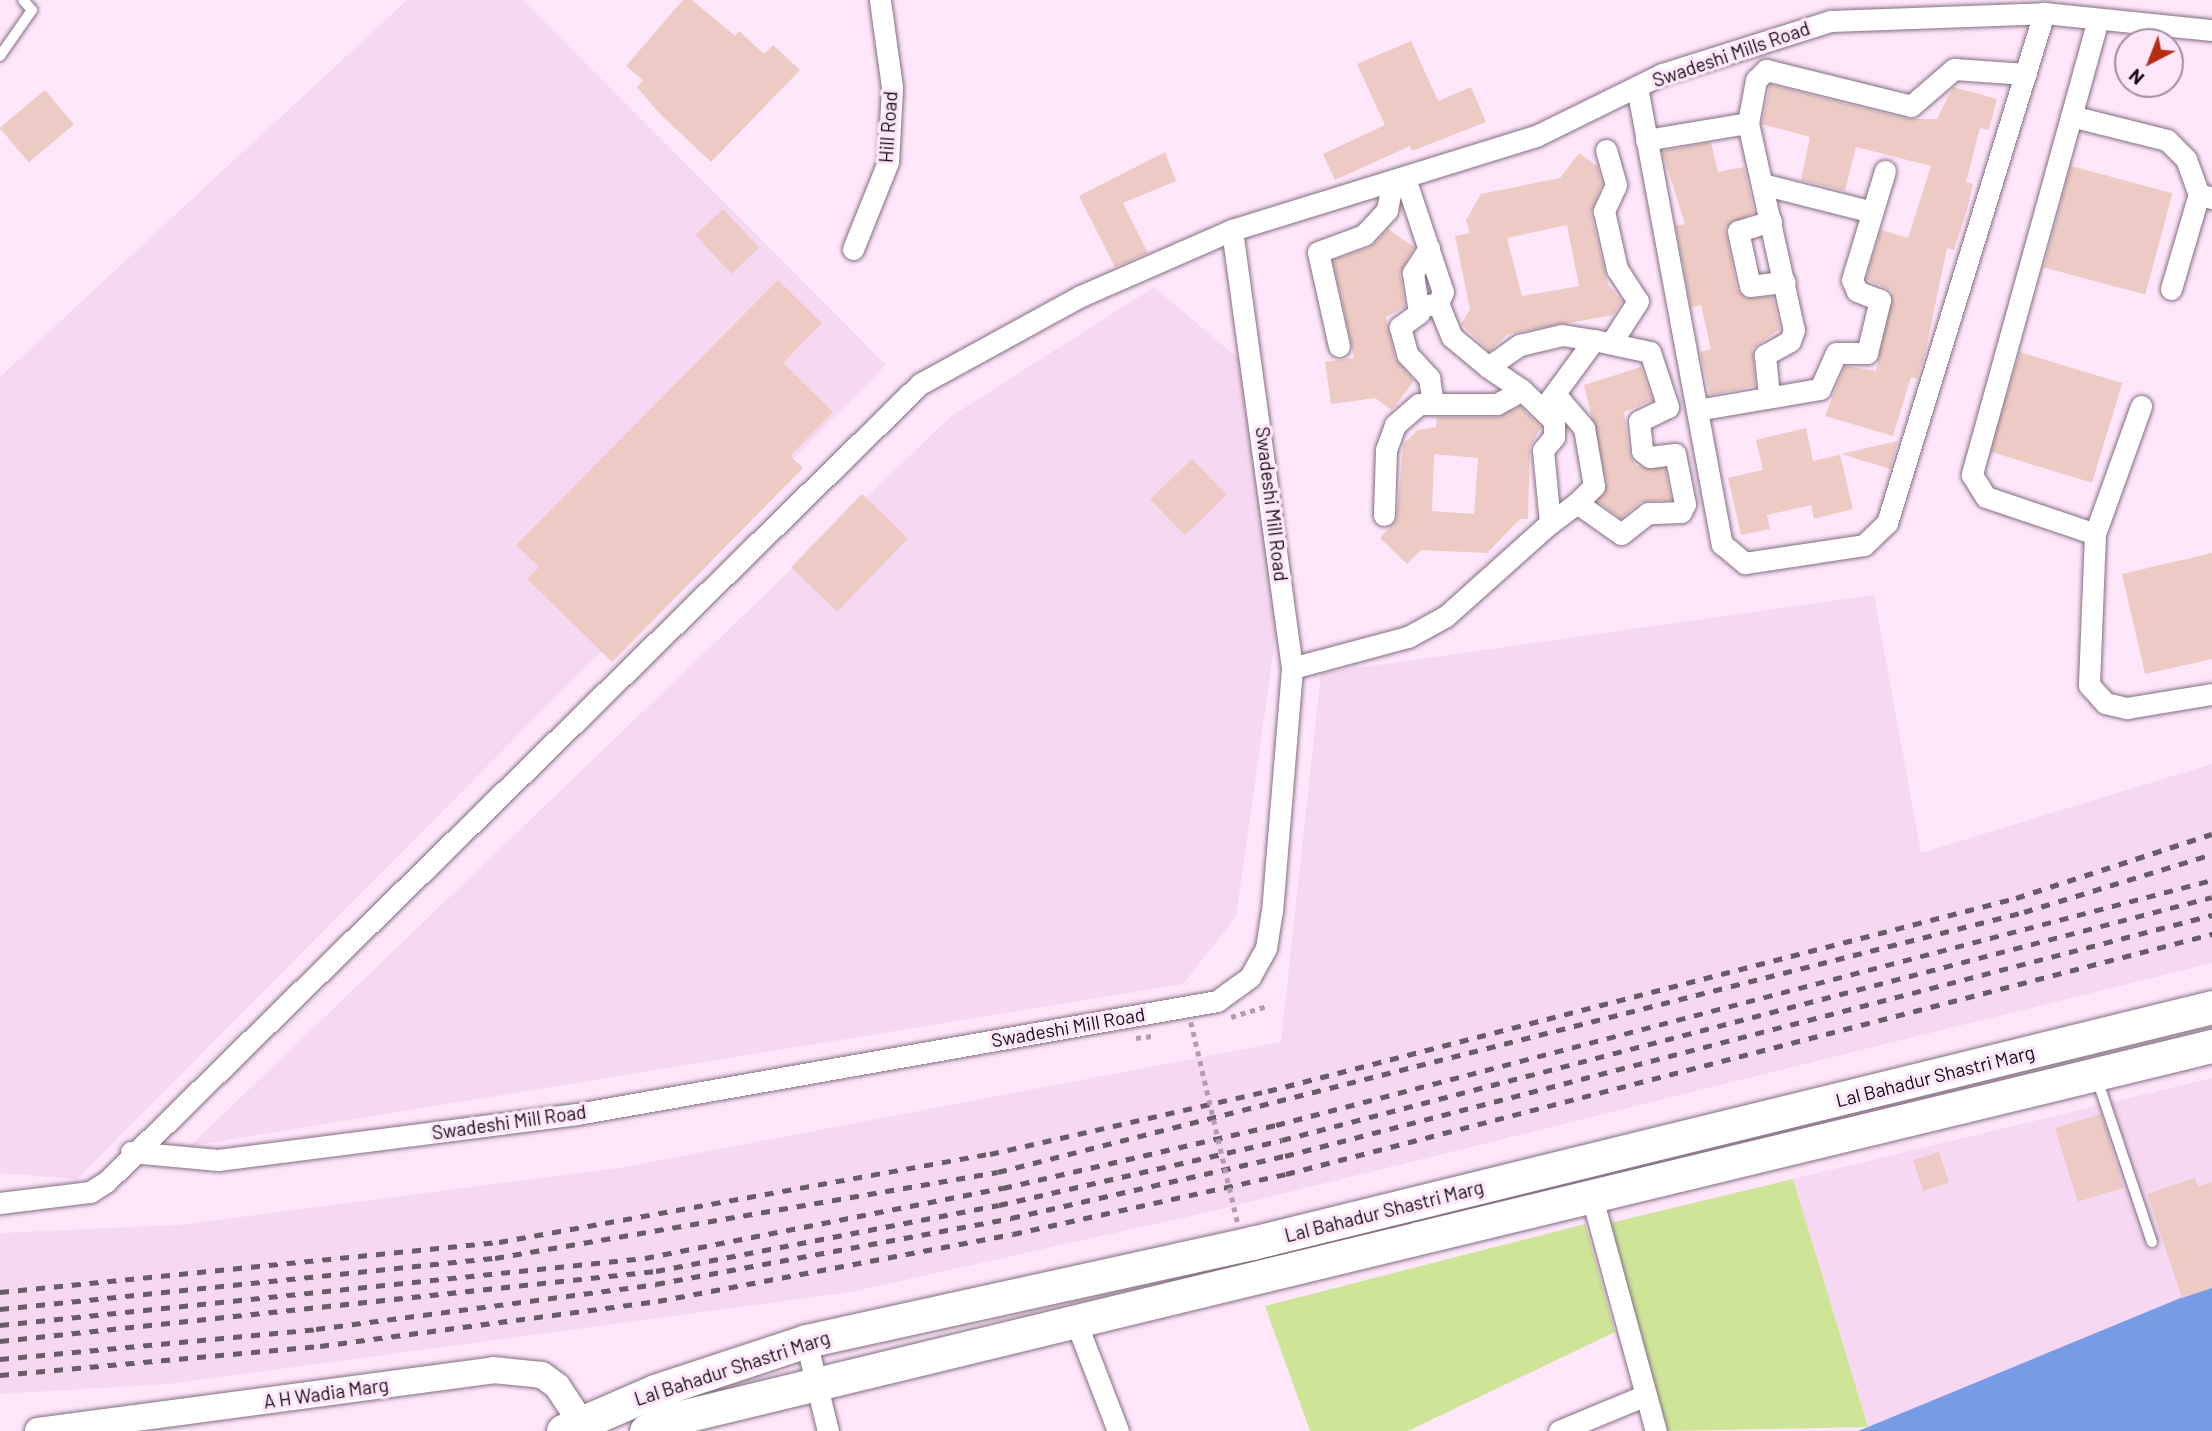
<!DOCTYPE html>
<html>
<head>
<meta charset="utf-8">
<style>
  body { margin:0 }
  #map { position:relative; width:2212px; height:1431px; overflow:hidden; background:#fee6fb; font-family:Barlow,sans-serif }
  div>[style] { position:absolute }
  [style*='--x'] { left:calc(var(--x)*1px); top:calc(var(--y)*1px); width:calc(var(--w)*1px); rotate:calc(var(--a)*1deg) }
  .built>* { inset:0; background:#f6d8f3 }
  .green>* { inset:0; background:#cee597 }
  .water>* { inset:0; background:#779ce5 }
  .building>* { inset:0; background:#edcbc4; transform-origin:0 0 }
  .path>* { height:4.5px; margin-top:-2.25px; transform-origin:0; background:repeating-linear-gradient(90deg,#b09dad 0 5px,transparent 0 10px) }
  .roads { filter:drop-shadow(0 0 2px #836e81) drop-shadow(0 0 2px #836e81) }
  .service>* { height:10px; margin:-5px; padding:0 5px; transform-origin:5px; border-radius:5px; background:#fff }
  .minor>* { height:21px; margin:-10.5px; padding:0 10.5px; transform-origin:10.5px; border-radius:10.5px; background:#fff }
  .tertiary>* { height:26px; margin:-13px; padding:0 13px; transform-origin:13px; border-radius:13px; background:#fff }
  .primary>* { height:33px; margin:-16.5px; padding:0 16.5px; transform-origin:16.5px; border-radius:16.5px; background:#fff }
  .rail>* { height:5px; margin-top:-2.5px; transform-origin:0; background:repeating-linear-gradient(90deg,#695b67 0 9px,transparent 0 18px) }
  .path-bridge>* { height:4.5px; margin-top:-2.25px; transform-origin:0; background:repeating-linear-gradient(90deg,#b09dad 0 5px,transparent 0 10px) }
  span { translate:-50% -50%; white-space:nowrap; text-align:center; line-height:1.15; -webkit-text-stroke:7px #fee6fb; paint-order:stroke }
  .street-label { font-size:19px; color:#140c13 }
  .north { position:absolute; left:2114px; top:28px; width:70px; height:70px; box-sizing:border-box; background:#fee6fb; border:2px solid #a08f9e; border-radius:50%; rotate:222deg; font-size:19px; font-weight:700; line-height:28px; text-align:center; color:#140c13 }
  .north::after { content:''; display:block; margin:auto; width:24px; height:32px; background:#b82c13; clip-path:polygon(50% 0,100% 100%,50% 72%,0 100%) }
</style>
</head>
<body>
<div id="map">
  <div class="built">
    <i style="clip-path:polygon(407px 0,523px 0,886px 365px,77px 1179px,0 1173px,0 377px)"></i>
    <i style="clip-path:polygon(1154px 287px,1239px 359px,1277px 626px,1236px 917px,1183px 984px,190px 1146px,950px 417px)"></i>
    <i style="clip-path:polygon(1874px 595px,1921px 853px,2212px 764px,2212px 963px,1213px 1211px,851px 1292px,168px 1384px,0 1394px,0 1233px,178px 1225px,625px 1167px,1281px 1042px,1321px 673px)"></i>
    <i style="clip-path:polygon(2212px 1078px,2212px 1285px,1868px 1427px,1793px 1179px)"></i>
  </div>
  <div class="green">
    <i style="clip-path:polygon(1793px 1179px,1868px 1427px,1668px 1431px,1610px 1223px)"></i>
    <i style="clip-path:polygon(1585px 1224px,1615px 1332px,1408px 1431px,1310px 1431px,1265px 1306px)"></i>
  </div>
  <div class="water">
    <i style="clip-path:polygon(2212px 1285px,2212px 1431px,1858px 1431px,1868px 1427px)"></i>
  </div>
  <div class="building">
    <i style="clip-path:polygon(683px 0,692px 0,735px 36px,739px 31px,764px 54px,773px 45px,800px 70px,711px 162px,660px 114px,637px 87px,643px 80px,626px 66px)"></i>
    <i style="clip-path:polygon(1411px 41px,1438px 101px,1471px 87px,1486px 122px,1412px 151px,1410px 146px,1335px 180px,1323px 154px,1385px 125px,1357px 64px)"></i>
    <i style="clip-path:polygon(1770px 85px,1908px 119px,1937px 119px,1953px 87px,1997px 99px,1989px 130px,1980px 128px,1966px 182px,1973px 184px,1967px 210px,1954px 250px,1947px 248px,1925px 354px,1917px 379px,1911px 377px,1893px 436px,1825px 416px,1845px 366px,1876px 371px,1892px 291px,1866px 279px,1881px 230px,1908px 238px,1931px 166px,1856px 147px,1845px 191px,1801px 180px,1810px 137px,1762px 124px)"></i>
    <i style="left:45px;top:90px;width:45px;height:59px;rotate:50deg"></i>
    <i style="clip-path:polygon(1711px 142px,1718px 172px,1744px 167px,1754px 212px,1725px 228px,1737px 289px,1746px 298px,1773px 297px,1780px 329px,1753px 348px,1755px 386px,1710px 395px,1700px 352px,1711px 349px,1701px 305px,1691px 307px,1676px 226px,1685px 224px,1662px 151px)"></i>
    <i style="clip-path:polygon(1165px 152px,1176px 181px,1123px 203px,1148px 253px,1115px 267px,1079px 196px)"></i>
    <i style="clip-path:polygon(evenodd,1579px 153px,1597px 166px,1602px 184px,1591px 214px,1608px 285px,1622px 301px,1613px 315px,1508px 334px,1489px 351px,1461px 324px,1470px 309px,1455px 236px,1470px 233px,1466px 220px,1481px 194px,1560px 178px,1579px 153px,1567px 225px,1579px 286px,1522px 296px,1507px 238px,1567px 225px)"></i>
    <i style="left:2071px;top:166px;width:105px;height:105px;rotate:15deg"></i>
    <i style="left:723px;top:209px;width:53px;height:38px;rotate:47deg"></i>
    <i style="clip-path:polygon(1388px 229px,1414px 247px,1400px 274px,1405px 307px,1386px 317px,1395px 358px,1414px 381px,1392px 410px,1375px 398px,1331px 404px,1325px 362px,1354px 358px,1333px 260px,1371px 247px)"></i>
    <i style="clip-path:polygon(778px 280px,822px 323px,783px 363px,833px 412px,790px 456px,803px 468px,612px 662px,527px 579px,539px 567px,516px 545px)"></i>
    <i style="left:2020px;top:352px;width:107px;height:104px;rotate:17deg"></i>
    <i style="clip-path:polygon(1641px 367px,1652px 400px,1624px 412px,1629px 452px,1636px 466px,1665px 468px,1671px 499px,1641px 502px,1621px 518px,1597px 501px,1607px 484px,1584px 385px)"></i>
    <i style="clip-path:polygon(evenodd,1520px 406px,1541px 427px,1530px 447px,1528px 519px,1520px 519px,1487px 553px,1421px 550px,1407px 564px,1380px 538px,1397px 519px,1403px 444px,1418px 430px,1436px 427px,1437px 417px,1498px 417px,1520px 406px,1434px 454px,1478px 458px,1474px 514px,1432px 511px,1434px 454px)"></i>
    <i style="clip-path:polygon(1806px 428px,1813px 461px,1840px 455px,1853px 509px,1814px 519px,1811px 505px,1767px 515px,1770px 529px,1741px 535px,1728px 478px,1763px 470px,1756px 440px)"></i>
    <i style="clip-path:polygon(1898px 441px,1890px 469px,1841px 454px)"></i>
    <i style="left:1192px;top:459px;width:50px;height:58px;rotate:46deg"></i>
    <i style="left:862px;top:494px;width:64px;height:102px;rotate:44deg"></i>
    <i style="clip-path:polygon(2212px 553px,2212px 659px,2145px 674px,2122px 574px)"></i>
    <i style="left:2101px;top:1114px;width:77px;height:48px;rotate:73deg"></i>
    <i style="left:1939px;top:1152px;width:32px;height:27px;rotate:72deg"></i>
    <i style="clip-path:polygon(2195px 1178px,2198px 1187px,2212px 1182px,2212px 1288px,2182px 1298px,2147px 1194px)"></i>
  </div>
  <div class="path">
    <i style="--x:1231;--y:1017;--w:37;--a:-17"></i>
    <i style="--x:1136;--y:1038;--w:16;--a:-7"></i>
  </div>
  <div class="roads">
    <div class="service">
      <i style="--x:0;--y:56;--w:56;--a:-55.2"></i>
      <i style="--x:32;--y:10;--w:13;--a:-132"></i>
      <i style="--x:2097;--y:1079;--w:172;--a:71.4"></i>
    </div>
    <div class="minor">
      <i style="--x:2097;--y:23;--w:469;--a:105.5"></i>
      <i style="--x:1972;--y:475;--w:26;--a:58"></i>
      <i style="--x:1986;--y:497;--w:115;--a:18.7"></i>
      <i style="--x:2095;--y:534;--w:151;--a:92.3"></i>
      <i style="--x:2089;--y:685;--w:24;--a:48"></i>
      <i style="--x:2105;--y:703;--w:23;--a:13"></i>
      <i style="--x:2127;--y:708;--w:86;--a:-9.4"></i>
      <i style="--x:1637;--y:87;--w:465;--a:79.5"></i>
      <i style="--x:1722;--y:544;--w:30;--a:40"></i>
      <i style="--x:1745;--y:563;--w:120;--a:-8.6"></i>
      <i style="--x:1864;--y:545;--w:32;--a:-44"></i>
      <i style="--x:1887;--y:523;--w:534;--a:-72.89"></i>
      <i style="--x:2071;--y:116;--w:99;--a:14"></i>
      <i style="--x:2167;--y:140;--w:27;--a:45"></i>
      <i style="--x:2186;--y:159;--w:37;--a:70"></i>
      <i style="--x:2199;--y:194;--w:14;--a:17"></i>
      <i style="--x:1748;--y:123;--w:212;--a:77.5"></i>
      <i style="--x:1794;--y:330;--w:12;--a:110"></i>
      <i style="--x:1790;--y:341;--w:29;--a:151"></i>
      <i style="--x:1765;--y:355;--w:41;--a:84.4"></i>
      <i style="--x:1646;--y:140;--w:103;--a:-9.5"></i>
      <i style="--x:1748;--y:123;--w:44;--a:-79.5"></i>
      <i style="--x:1756;--y:80;--w:14;--a:-45"></i>
      <i style="--x:1766;--y:70;--w:149;--a:13.9"></i>
      <i style="--x:1911;--y:106;--w:57;--a:-40.7"></i>
      <i style="--x:1954;--y:69;--w:72;--a:4"></i>
      <i style="--x:1606;--y:150;--w:36;--a:74"></i>
      <i style="--x:1616;--y:185;--w:29;--a:115"></i>
      <i style="--x:1604;--y:211;--w:59;--a:77.4"></i>
      <i style="--x:1617;--y:269;--w:38;--a:57"></i>
      <i style="--x:1638;--y:301;--w:50;--a:122.7"></i>
      <i style="--x:1406;--y:181;--w:117;--a:71.6"></i>
      <i style="--x:1443;--y:292;--w:12;--a:114"></i>
      <i style="--x:1438;--y:303;--w:13;--a:167"></i>
      <i style="--x:1762;--y:184;--w:114;--a:14.2"></i>
      <i style="--x:1771;--y:221;--w:34;--a:163"></i>
      <i style="--x:1738;--y:231;--w:56;--a:77.7"></i>
      <i style="--x:1750;--y:286;--w:35;--a:-7"></i>
      <i style="--x:1429;--y:248;--w:30;--a:123"></i>
      <i style="--x:1413;--y:273;--w:40;--a:81.5"></i>
      <i style="--x:1419;--y:313;--w:24;--a:144"></i>
      <i style="--x:1400;--y:327;--w:28;--a:75"></i>
      <i style="--x:1407;--y:354;--w:33;--a:47"></i>
      <i style="--x:1429;--y:378;--w:25;--a:81"></i>
      <i style="--x:853;--y:249;--w:94;--a:-68.1"></i>
      <i style="--x:888;--y:162;--w:75;--a:-86.9"></i>
      <i style="--x:892;--y:87;--w:88;--a:-97.9"></i>
      <i style="--x:2171;--y:289;--w:99;--a:-73.6"></i>
      <i style="--x:1438;--y:303;--w:37;--a:68"></i>
      <i style="--x:1452;--y:337;--w:47;--a:39.8"></i>
      <i style="--x:1488;--y:367;--w:39;--a:-35"></i>
      <i style="--x:1520;--y:345;--w:43;--a:-13.4"></i>
      <i style="--x:1562;--y:335;--w:32;--a:9"></i>
      <i style="--x:1339;--y:346;--w:96;--a:-102.6"></i>
      <i style="--x:1318;--y:252;--w:49;--a:-20.3"></i>
      <i style="--x:1364;--y:235;--w:34;--a:-47"></i>
      <i style="--x:1387;--y:210;--w:25;--a:-79"></i>
      <i style="--x:1488;--y:367;--w:41;--a:34.1"></i>
      <i style="--x:1555;--y:394;--w:45;--a:49.5"></i>
      <i style="--x:1584;--y:428;--w:59;--a:80.2"></i>
      <i style="--x:1594;--y:486;--w:24;--a:135"></i>
      <i style="--x:1544;--y:408;--w:84;--a:-53.7"></i>
      <i style="--x:1594;--y:340;--w:57;--a:12.1"></i>
      <i style="--x:1650;--y:352;--w:58;--a:71.9"></i>
      <i style="--x:1668;--y:407;--w:32;--a:154"></i>
      <i style="--x:1639;--y:421;--w:30;--a:84"></i>
      <i style="--x:1642;--y:451;--w:10;--a:37"></i>
      <i style="--x:1650;--y:457;--w:25;--a:-7"></i>
      <i style="--x:1675;--y:454;--w:51;--a:78.7"></i>
      <i style="--x:1685;--y:504;--w:9;--a:117"></i>
      <i style="--x:1681;--y:512;--w:33;--a:178"></i>
      <i style="--x:1648;--y:513;--w:34;--a:142"></i>
      <i style="--x:1621;--y:534;--w:54;--a:-144.8"></i>
      <i style="--x:1577;--y:503;--w:34;--a:143"></i>
      <i style="--x:1697;--y:410;--w:125;--a:-9.7"></i>
      <i style="--x:1820;--y:389;--w:39;--a:-66"></i>
      <i style="--x:1836;--y:353;--w:31;--a:0"></i>
      <i style="--x:1867;--y:353;--w:55;--a:-76.2"></i>
      <i style="--x:1880;--y:300;--w:25;--a:-159"></i>
      <i style="--x:1857;--y:291;--w:12;--a:-114"></i>
      <i style="--x:1852;--y:280;--w:114;--a:-73.2"></i>
      <i style="--x:2095;--y:534;--w:136;--a:-70.2"></i>
      <i style="--x:1292;--y:668;--w:120;--a:-15"></i>
      <i style="--x:1408;--y:637;--w:43;--a:-28.9"></i>
      <i style="--x:1446;--y:616;--w:140;--a:-41.8"></i>
      <i style="--x:1550;--y:523;--w:73;--a:-95.5"></i>
      <i style="--x:1543;--y:450;--w:17;--a:-50"></i>
      <i style="--x:1554;--y:437;--w:16;--a:-90"></i>
      <i style="--x:1554;--y:421;--w:45;--a:-135.9"></i>
      <i style="--x:1522;--y:390;--w:29;--a:151"></i>
      <i style="--x:1497;--y:404;--w:78;--a:180"></i>
      <i style="--x:1419;--y:404;--w:32;--a:139"></i>
      <i style="--x:1395;--y:425;--w:27;--a:110"></i>
      <i style="--x:1386;--y:450;--w:65;--a:91.8"></i>
      <i style="--x:131;--y:1152;--w:87;--a:5.3"></i>
      <i style="--x:218;--y:1160;--w:362;--a:-7.3"></i>
      <i style="--x:577;--y:1114;--w:650;--a:-10.01"></i>
      <i style="--x:1217;--y:1001;--w:41;--a:-36"></i>
      <i style="--x:1250;--y:977;--w:33;--a:-61"></i>
      <i style="--x:1266;--y:948;--w:36;--a:-81"></i>
      <i style="--x:1272;--y:912;--w:245;--a:-85.3"></i>
      <i style="--x:1292;--y:668;--w:442;--a:-97.8"></i>
      <i style="--x:1591;--y:1194;--w:246;--a:74.7"></i>
      <i style="--x:0;--y:1203;--w:91;--a:-7"></i>
      <i style="--x:90;--y:1192;--w:19;--a:-32"></i>
      <i style="--x:106;--y:1182;--w:1140;--a:-44.43"></i>
      <i style="--x:920;--y:384;--w:183;--a:-28.7"></i>
      <i style="--x:1081;--y:296;--w:165;--a:-23.6"></i>
      <i style="--x:1232;--y:230;--w:318;--a:-17.2"></i>
      <i style="--x:1536;--y:136;--w:140;--a:-26.2"></i>
      <i style="--x:1662;--y:74;--w:176;--a:-17.5"></i>
      <i style="--x:1830;--y:21;--w:214;--a:-2.1"></i>
      <i style="--x:2044;--y:13;--w:169;--a:5.8"></i>
      <i style="--x:1076;--y:1322;--w:117;--a:68.9"></i>
      <i style="--x:806;--y:1341;--w:93;--a:76.3"></i>
      <i style="--x:1559;--y:1431;--w:94;--a:-22.5"></i>
    </div>
    <div class="tertiary">
      <i style="--x:38;--y:1431;--w:459;--a:-7.6"></i>
      <i style="--x:493;--y:1370;--w:49;--a:5.8"></i>
      <i style="--x:542;--y:1375;--w:19;--a:36"></i>
      <i style="--x:557;--y:1386;--w:54;--a:56.3"></i>
    </div>
    <div class="primary">
      <i style="--x:563;--y:1431;--w:100;--a:-23.5"></i>
      <i style="--x:655;--y:1391;--w:159;--a:-18.3"></i>
      <i style="--x:806;--y:1341;--w:457;--a:-12.4"></i>
      <i style="--x:1252;--y:1243;--w:989;--a:-13.81"></i>
      <i style="--x:646;--y:1431;--w:25;--a:-27"></i>
      <i style="--x:668;--y:1420;--w:1589;--a:-13.62"></i>
    </div>
  </div>
  <div class="rail">
    <i style="--x:0;--y:1292;--w:501;--a:-5.72"></i>
    <i style="--x:499;--y:1242;--w:499;--a:-10.2"></i>
    <i style="--x:990;--y:1154;--w:285;--a:-12.8"></i>
    <i style="--x:1268;--y:1091;--w:772;--a:-14.47"></i>
    <i style="--x:2016;--y:898;--w:206;--a:-18.1"></i>
    <i style="--x:0;--y:1309;--w:498;--a:-5.9"></i>
    <i style="--x:495;--y:1258;--w:510;--a:-9.7"></i>
    <i style="--x:998;--y:1172;--w:1058;--a:-14.22"></i>
    <i style="--x:2024;--y:912;--w:197;--a:-17.1"></i>
    <i style="--x:0;--y:1325;--w:648;--a:-5.93"></i>
    <i style="--x:645;--y:1258;--w:365;--a:-11.1"></i>
    <i style="--x:1003;--y:1188;--w:280;--a:-13"></i>
    <i style="--x:1276;--y:1125;--w:968;--a:-14.67"></i>
    <i style="--x:0;--y:1341;--w:660;--a:-6.09"></i>
    <i style="--x:656;--y:1271;--w:349;--a:-10.9"></i>
    <i style="--x:999;--y:1205;--w:290;--a:-12.9"></i>
    <i style="--x:1282;--y:1140;--w:961;--a:-14.64"></i>
    <i style="--x:0;--y:1359;--w:317;--a:-5.4"></i>
    <i style="--x:316;--y:1329;--w:343;--a:-7.5"></i>
    <i style="--x:656;--y:1284;--w:361;--a:-10.5"></i>
    <i style="--x:1011;--y:1218;--w:281;--a:-12.8"></i>
    <i style="--x:1285;--y:1156;--w:958;--a:-14.57"></i>
    <i style="--x:0;--y:1375;--w:321;--a:-5.2"></i>
    <i style="--x:320;--y:1346;--w:341;--a:-7.6"></i>
    <i style="--x:658;--y:1301;--w:361;--a:-10.7"></i>
    <i style="--x:1013;--y:1234;--w:280;--a:-12.4"></i>
    <i style="--x:1286;--y:1174;--w:957;--a:-14.53"></i>
  </div>
  <div class="path-bridge">
    <i style="--x:1191;--y:1022;--w:207;--a:76.9"></i>
  </div>
  <div class="street-label">
    <span style="left:1731px;top:54px;rotate:-19deg">Swadeshi Mills Road</span>
    <span style="left:888px;top:127px;rotate:-86deg">Hill Road</span>
    <span style="left:1272px;top:504px;rotate:83deg">Swadeshi Mill Road</span>
    <span style="left:1068px;top:1027px;rotate:-10deg">Swadeshi Mill Road</span>
    <span style="left:1935px;top:1076px;rotate:-14deg">Lal Bahadur Shastri Marg</span>
    <span style="left:509px;top:1122px;rotate:-8deg">Swadeshi Mill Road</span>
    <span style="left:1384px;top:1211px;rotate:-14deg">Lal Bahadur Shastri Marg</span>
    <span style="left:732px;top:1368px;rotate:-18deg">Lal Bahadur Shastri Marg</span>
    <span style="left:326px;top:1393px;rotate:-8deg">A H Wadia Marg</span>
  </div>
  <div class="north">N</div>
</div>
</body>
</html>
